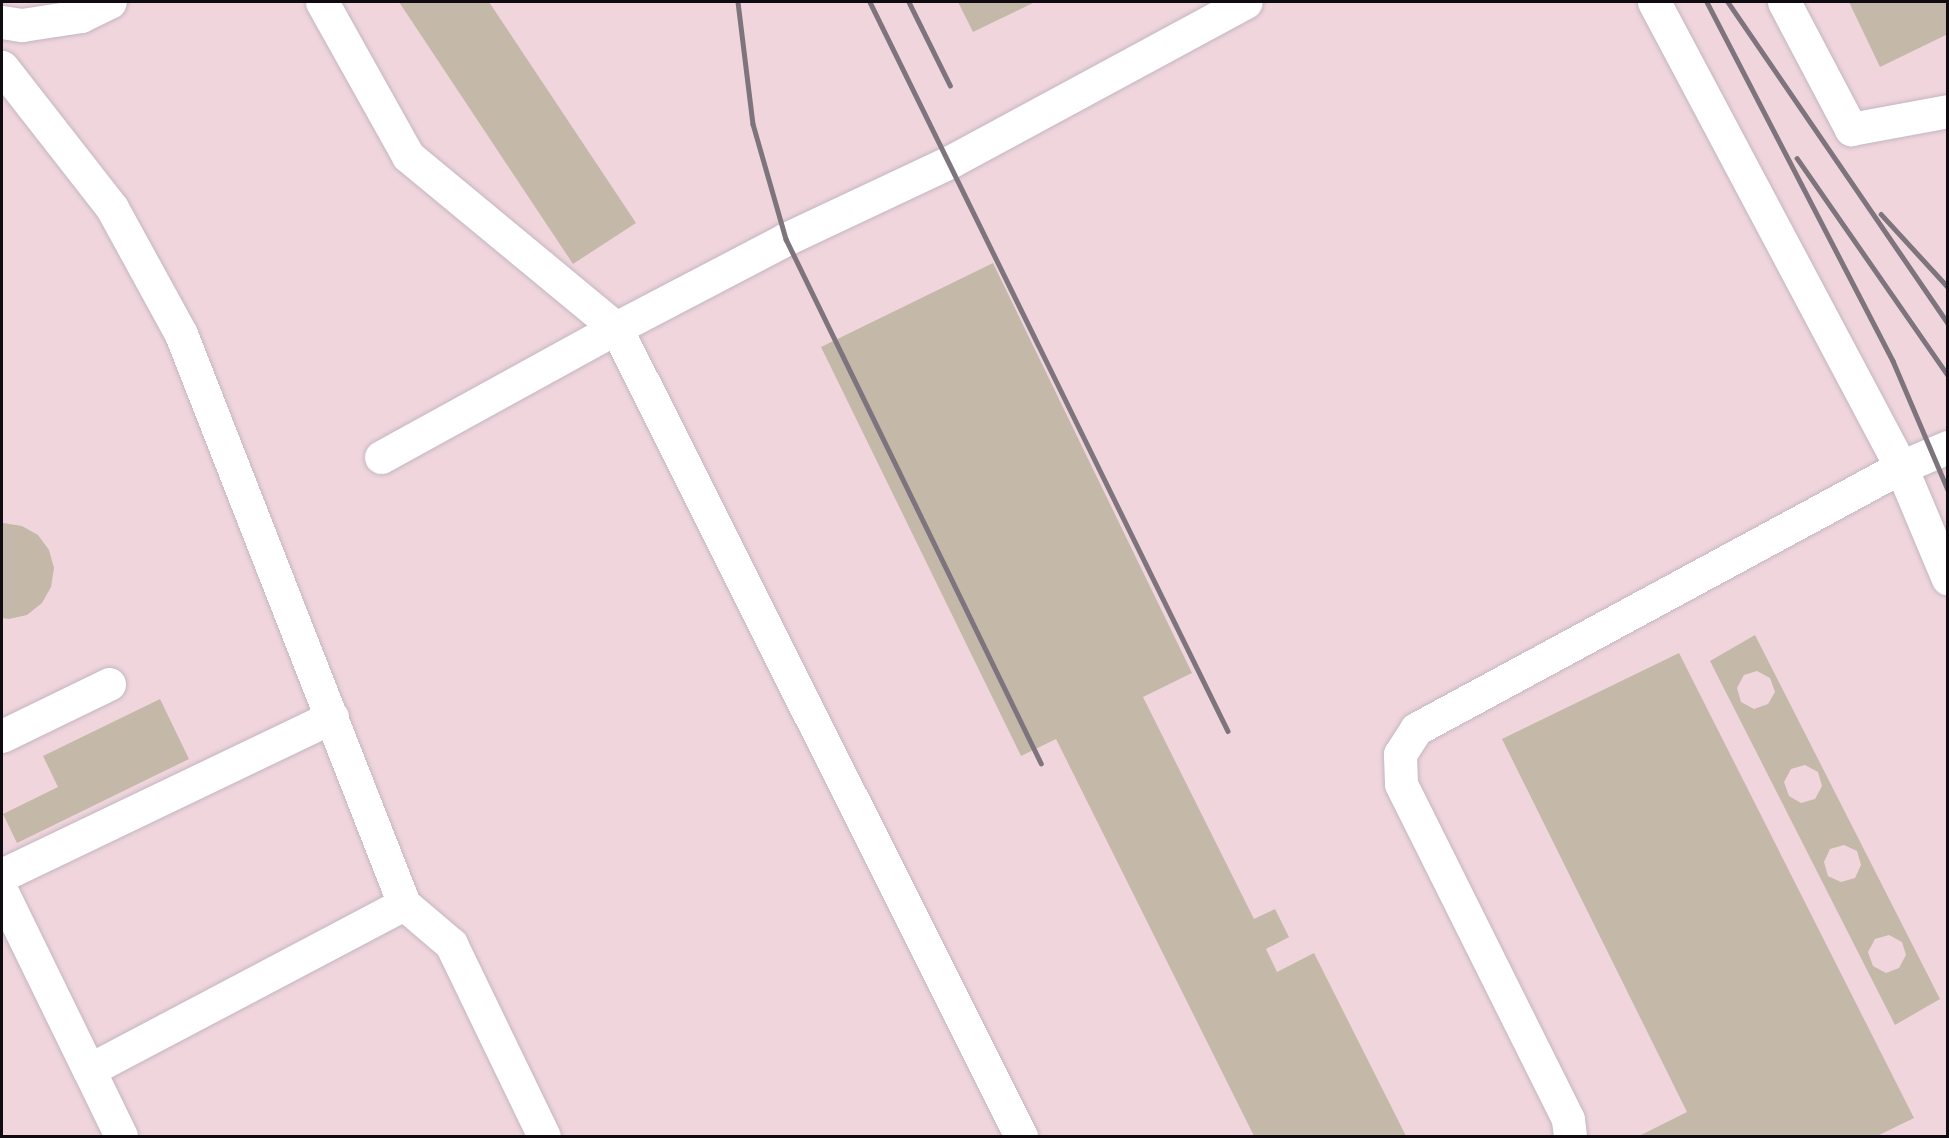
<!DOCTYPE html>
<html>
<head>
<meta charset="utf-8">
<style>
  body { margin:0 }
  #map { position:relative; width:1949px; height:1138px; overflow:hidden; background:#f1e2f0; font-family:Quicksand,sans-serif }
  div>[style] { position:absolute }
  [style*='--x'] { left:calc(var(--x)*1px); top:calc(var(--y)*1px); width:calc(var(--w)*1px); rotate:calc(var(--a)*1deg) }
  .industrial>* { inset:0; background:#f0d6dc; transform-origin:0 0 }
  .building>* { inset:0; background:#c4b8a9 }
  .roads { filter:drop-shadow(0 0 2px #c4b5c2) drop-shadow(0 0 2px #c4b5c2) }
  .minor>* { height:33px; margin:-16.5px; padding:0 16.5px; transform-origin:16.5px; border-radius:16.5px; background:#fff }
  .rail>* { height:4.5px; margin:-2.25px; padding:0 2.25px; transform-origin:2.25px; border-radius:2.25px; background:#7e747d }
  span { translate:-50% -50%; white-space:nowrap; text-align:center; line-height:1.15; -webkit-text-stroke:4.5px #feeffd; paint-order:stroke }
  .frame { position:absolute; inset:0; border:3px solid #100b10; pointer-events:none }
</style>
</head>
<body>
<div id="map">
  <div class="industrial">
    <i style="left:2px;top:2px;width:1945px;height:1134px"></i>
  </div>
  <div class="building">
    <i style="clip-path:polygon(399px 2px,489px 2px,636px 223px,573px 264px)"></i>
    <i style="clip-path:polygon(958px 2px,1035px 2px,973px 32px)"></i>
    <i style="clip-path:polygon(1849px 2px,1948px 2px,1948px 34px,1880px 67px)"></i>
    <i style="clip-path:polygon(993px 263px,1192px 673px,1143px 697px,1254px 919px,1275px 909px,1289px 937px,1266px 949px,1277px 972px,1314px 953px,1406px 1136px,1254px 1136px,1056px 739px,1021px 756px,821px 347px)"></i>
    <i style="clip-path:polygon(3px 523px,22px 526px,38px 535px,49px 550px,54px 568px,51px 587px,42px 603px,27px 615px,9px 619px,2px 618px)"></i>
    <i style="clip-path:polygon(evenodd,1755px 635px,1940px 999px,1895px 1025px,1710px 661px,1755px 635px,1757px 671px,1770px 678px,1775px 692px,1768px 704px,1754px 709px,1741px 702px,1737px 688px,1744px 675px,1757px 671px,1755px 635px,1805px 765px,1818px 772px,1822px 786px,1815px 799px,1801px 803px,1789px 796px,1784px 782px,1791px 769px,1805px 765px,1755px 635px,1844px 845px,1857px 851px,1861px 865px,1855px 878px,1841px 882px,1828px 876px,1824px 862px,1830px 849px,1844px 845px,1755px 635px,1889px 935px,1902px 942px,1906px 955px,1899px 968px,1886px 973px,1873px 966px,1868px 952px,1875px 939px,1889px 935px)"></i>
    <i style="clip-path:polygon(1679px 653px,1914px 1118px,1877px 1136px,1639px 1136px,1687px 1112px,1502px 739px)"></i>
    <i style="clip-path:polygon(160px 699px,189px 759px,17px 843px,3px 814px,58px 787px,43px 756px)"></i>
  </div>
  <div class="roads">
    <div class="minor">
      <i style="--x:322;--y:2;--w:176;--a:60.8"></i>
      <i style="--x:408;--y:156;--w:270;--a:39.6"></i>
      <i style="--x:616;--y:328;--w:904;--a:63.38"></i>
      <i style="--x:1654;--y:2;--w:527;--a:62.02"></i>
      <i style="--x:1901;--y:467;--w:121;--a:67.2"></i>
      <i style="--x:1784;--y:2;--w:144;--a:62.2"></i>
      <i style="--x:1851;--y:129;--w:99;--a:-10.5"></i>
      <i style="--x:2;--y:22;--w:20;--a:9"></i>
      <i style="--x:22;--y:25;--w:60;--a:-8.7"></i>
      <i style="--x:81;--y:16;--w:32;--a:-26"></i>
      <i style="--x:2;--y:67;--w:179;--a:52"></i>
      <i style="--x:112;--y:208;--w:144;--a:61.3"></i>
      <i style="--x:181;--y:334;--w:612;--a:68.63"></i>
      <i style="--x:404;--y:904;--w:62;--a:40.4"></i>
      <i style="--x:451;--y:944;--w:213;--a:64.2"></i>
      <i style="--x:381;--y:457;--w:268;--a:-28.8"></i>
      <i style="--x:616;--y:328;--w:192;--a:-27.6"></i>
      <i style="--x:786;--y:239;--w:181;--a:-25.2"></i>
      <i style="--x:950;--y:162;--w:336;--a:-28.4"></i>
      <i style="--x:2;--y:736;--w:119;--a:-25.9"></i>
      <i style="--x:2;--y:875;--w:366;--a:-25.6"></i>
      <i style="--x:2;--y:892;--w:198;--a:64"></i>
      <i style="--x:121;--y:1136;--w:73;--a:-115.9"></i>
      <i style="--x:89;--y:1070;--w:356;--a:-27.8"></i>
      <i style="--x:1570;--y:1136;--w:17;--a:-97"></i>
      <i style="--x:1568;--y:1119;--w:374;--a:-116.5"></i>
      <i style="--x:1401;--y:784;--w:30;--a:-92"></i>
      <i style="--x:1400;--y:754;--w:30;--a:-57"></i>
      <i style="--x:1416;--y:729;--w:551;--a:-28.38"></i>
      <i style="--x:1901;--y:467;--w:51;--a:-23.1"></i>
    </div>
  </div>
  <div class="rail">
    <i style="--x:738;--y:2;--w:123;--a:83"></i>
    <i style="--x:753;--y:124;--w:120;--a:74"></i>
    <i style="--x:786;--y:239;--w:583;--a:64.05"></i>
    <i style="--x:870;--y:2;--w:812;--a:63.85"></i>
    <i style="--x:909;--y:2;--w:93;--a:63.7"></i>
    <i style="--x:1707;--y:2;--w:404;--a:62.6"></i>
    <i style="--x:1893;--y:361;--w:140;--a:66.9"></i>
    <i style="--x:1728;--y:2;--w:389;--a:55.6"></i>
    <i style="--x:1797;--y:158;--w:264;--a:55.2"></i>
    <i style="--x:1881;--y:214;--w:99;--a:47.5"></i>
  </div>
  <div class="frame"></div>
</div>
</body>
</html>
